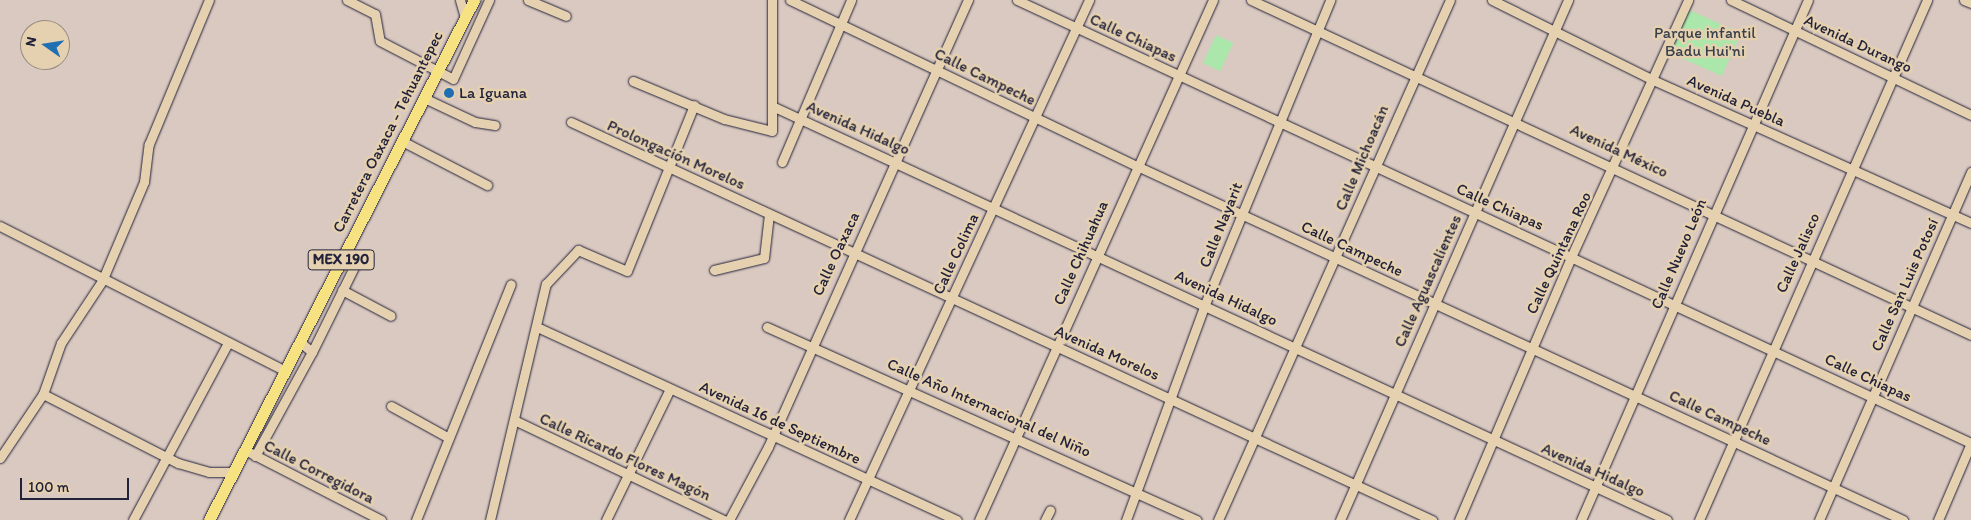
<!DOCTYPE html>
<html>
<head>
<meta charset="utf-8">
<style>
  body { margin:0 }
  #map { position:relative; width:1971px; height:520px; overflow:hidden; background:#dac9c0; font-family:Itim,sans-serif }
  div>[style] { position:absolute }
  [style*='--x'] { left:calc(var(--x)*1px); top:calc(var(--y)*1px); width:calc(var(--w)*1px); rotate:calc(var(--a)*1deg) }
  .green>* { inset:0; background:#abe6ab; transform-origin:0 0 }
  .roads { filter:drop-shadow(0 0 1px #22223b) drop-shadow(0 0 1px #22223b) }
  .minor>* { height:9px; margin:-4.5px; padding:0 4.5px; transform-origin:4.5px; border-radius:4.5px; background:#e5d1af }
  .major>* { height:11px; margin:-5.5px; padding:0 5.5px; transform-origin:5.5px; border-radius:5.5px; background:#f6e281 }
  .dots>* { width:14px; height:14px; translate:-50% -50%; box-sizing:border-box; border:2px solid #e5d1af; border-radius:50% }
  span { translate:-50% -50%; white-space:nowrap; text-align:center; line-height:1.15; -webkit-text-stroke:5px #e5d1af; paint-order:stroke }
  .shield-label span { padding:1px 4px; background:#e5d1af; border:1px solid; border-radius:4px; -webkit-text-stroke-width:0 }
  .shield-label { font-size:15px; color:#22223b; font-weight:700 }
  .park-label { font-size:16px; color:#373f4c }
  .street-label { font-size:16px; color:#22223b }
  .poi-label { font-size:16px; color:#22223b }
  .left { translate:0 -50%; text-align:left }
  .north { position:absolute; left:20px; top:20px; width:50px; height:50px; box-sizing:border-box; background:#e5d1af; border:1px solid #978b81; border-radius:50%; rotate:283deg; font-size:14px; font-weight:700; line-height:20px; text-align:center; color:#22223b }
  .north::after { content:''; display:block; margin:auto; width:18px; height:22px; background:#1f6fb2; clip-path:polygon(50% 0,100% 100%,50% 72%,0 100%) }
  .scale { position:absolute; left:20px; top:478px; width:109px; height:22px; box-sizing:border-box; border:2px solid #22223b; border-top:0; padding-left:6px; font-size:15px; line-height:18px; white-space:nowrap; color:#22223b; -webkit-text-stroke:4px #e5d1af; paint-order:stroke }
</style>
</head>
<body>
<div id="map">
  <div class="green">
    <i style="left:1687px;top:9px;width:59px;height:47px;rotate:24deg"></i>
    <i style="left:1216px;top:35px;width:19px;height:31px;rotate:25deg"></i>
  </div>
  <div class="roads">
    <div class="minor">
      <i style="--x:347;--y:0;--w:31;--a:27"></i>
      <i style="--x:375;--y:14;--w:27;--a:80"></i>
      <i style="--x:380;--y:41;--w:82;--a:27.5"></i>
      <i style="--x:453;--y:79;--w:87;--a:-65.5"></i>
      <i style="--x:460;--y:0;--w:19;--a:74"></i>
      <i style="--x:528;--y:0;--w:41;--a:22.8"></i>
      <i style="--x:790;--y:0;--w:385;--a:25.6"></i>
      <i style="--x:1137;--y:166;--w:844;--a:24.8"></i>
      <i style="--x:1017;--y:0;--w:1052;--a:24.91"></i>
      <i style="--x:1251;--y:0;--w:794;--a:24.95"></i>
      <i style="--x:1492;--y:0;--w:180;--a:26.4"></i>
      <i style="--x:1653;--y:80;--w:349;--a:24.2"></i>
      <i style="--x:1731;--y:0;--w:266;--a:25.6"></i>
      <i style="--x:1964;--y:0;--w:8;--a:23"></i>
      <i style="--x:633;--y:81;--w:99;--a:22.7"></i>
      <i style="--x:724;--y:119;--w:49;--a:14"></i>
      <i style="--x:772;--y:131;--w:131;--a:-90"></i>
      <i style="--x:424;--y:98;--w:56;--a:25.2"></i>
      <i style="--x:475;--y:122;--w:20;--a:9"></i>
      <i style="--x:772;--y:106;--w:986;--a:24.82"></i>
      <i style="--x:571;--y:122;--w:949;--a:24.81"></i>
      <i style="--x:402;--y:141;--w:96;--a:27.4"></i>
      <i style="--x:782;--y:162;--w:176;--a:-66.9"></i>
      <i style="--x:0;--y:226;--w:318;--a:26.9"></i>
      <i style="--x:714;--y:270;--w:51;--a:-13.5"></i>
      <i style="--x:764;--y:258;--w:44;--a:-83.5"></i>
      <i style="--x:342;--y:290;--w:55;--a:28"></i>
      <i style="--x:537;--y:327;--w:462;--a:24.7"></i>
      <i style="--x:767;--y:327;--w:471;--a:24.2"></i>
      <i style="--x:312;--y:352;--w:97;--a:-63.7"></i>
      <i style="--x:355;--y:265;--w:15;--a:-148"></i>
      <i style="--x:43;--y:394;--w:152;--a:27.1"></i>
      <i style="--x:178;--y:463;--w:32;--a:16"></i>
      <i style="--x:209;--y:472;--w:25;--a:0"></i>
      <i style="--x:391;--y:406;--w:66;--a:28.9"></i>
      <i style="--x:514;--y:420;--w:233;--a:25.5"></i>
      <i style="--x:245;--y:450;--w:153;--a:27.2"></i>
      <i style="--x:255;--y:456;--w:119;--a:-61.3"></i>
      <i style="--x:312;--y:352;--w:17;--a:-140"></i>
      <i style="--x:0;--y:458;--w:77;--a:-56.1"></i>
      <i style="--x:43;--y:394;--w:54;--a:-70.6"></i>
      <i style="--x:61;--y:343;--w:74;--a:-56.5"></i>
      <i style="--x:102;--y:281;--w:108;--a:-67"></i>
      <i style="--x:144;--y:182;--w:38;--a:-83"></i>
      <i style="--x:149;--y:144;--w:156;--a:-67.4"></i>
      <i style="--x:133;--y:520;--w:201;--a:-61.8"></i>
      <i style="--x:416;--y:520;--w:254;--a:-68.1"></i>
      <i style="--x:490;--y:520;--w:243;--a:-76.7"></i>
      <i style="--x:546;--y:284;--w:47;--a:-46.7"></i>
      <i style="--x:578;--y:250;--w:53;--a:23.2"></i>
      <i style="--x:627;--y:271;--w:179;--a:-68"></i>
      <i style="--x:606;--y:520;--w:146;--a:-64"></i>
      <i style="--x:729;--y:520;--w:83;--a:-61.9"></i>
      <i style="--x:768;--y:447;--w:490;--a:-65.9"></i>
      <i style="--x:849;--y:520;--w:573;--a:-65.22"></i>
      <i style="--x:979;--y:520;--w:570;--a:-65.77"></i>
      <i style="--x:1045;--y:520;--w:11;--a:-63"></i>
      <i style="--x:1126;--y:520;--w:230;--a:-69.9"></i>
      <i style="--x:1205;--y:304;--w:329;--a:-67.6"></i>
      <i style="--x:1218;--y:520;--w:569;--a:-65.96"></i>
      <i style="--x:1340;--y:520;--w:568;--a:-66.32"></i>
      <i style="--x:1459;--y:520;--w:288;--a:-66.9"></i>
      <i style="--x:1572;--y:255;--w:280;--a:-65.5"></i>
      <i style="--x:1581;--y:520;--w:567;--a:-66.42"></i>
      <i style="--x:1699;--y:520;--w:568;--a:-66.32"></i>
      <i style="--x:1819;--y:520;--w:380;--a:-66.4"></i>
      <i style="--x:1938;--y:520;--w:84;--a:-66.8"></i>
    </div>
    <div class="major">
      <i style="--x:209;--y:520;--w:584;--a:-63"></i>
    </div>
  </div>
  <div class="dots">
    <i style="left:449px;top:93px;background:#1f6fb2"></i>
  </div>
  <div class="shield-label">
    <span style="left:341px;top:260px">MEX 190</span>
  </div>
  <div class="park-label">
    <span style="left:1705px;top:42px">Parque infantil<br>Badu Hui'ni</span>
  </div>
  <div class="street-label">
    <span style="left:1133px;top:38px;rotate:25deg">Calle Chiapas</span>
    <span style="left:1858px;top:44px;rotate:25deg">Avenida Durango</span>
    <span style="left:985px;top:77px;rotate:26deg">Calle Campeche</span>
    <span style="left:1736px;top:101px;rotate:24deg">Avenida Puebla</span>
    <span style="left:858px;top:128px;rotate:24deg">Avenida Hidalgo</span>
    <span style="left:388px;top:132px;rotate:-63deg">Carretera Oaxaca - Tehuantepec</span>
    <span style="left:1619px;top:151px;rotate:25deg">Avenida México</span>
    <span style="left:676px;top:155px;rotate:24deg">Prolongación Morelos</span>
    <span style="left:1362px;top:158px;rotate:-67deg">Calle Michoacán</span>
    <span style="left:1500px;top:207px;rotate:24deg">Calle Chiapas</span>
    <span style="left:1221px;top:225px;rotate:-68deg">Calle Nayarit</span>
    <span style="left:1352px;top:249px;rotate:25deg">Calle Campeche</span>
    <span style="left:1081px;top:253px;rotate:-66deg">Calle Chihuahua</span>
    <span style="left:1559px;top:253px;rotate:-65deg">Calle Quintana Roo</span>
    <span style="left:1798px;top:253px;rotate:-66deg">Calle Jalisco</span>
    <span style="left:836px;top:254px;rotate:-65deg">Calle Oaxaca</span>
    <span style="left:956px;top:254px;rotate:-65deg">Calle Colima</span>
    <span style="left:1679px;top:254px;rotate:-67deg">Calle Nuevo León</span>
    <span style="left:1428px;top:281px;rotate:-66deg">Calle Aguascalientes</span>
    <span style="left:1905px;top:285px;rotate:-66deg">Calle San Luis Potosí</span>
    <span style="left:1226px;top:298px;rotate:25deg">Avenida Hidalgo</span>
    <span style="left:1107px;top:353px;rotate:24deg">Avenida Morelos</span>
    <span style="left:1868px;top:378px;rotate:25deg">Calle Chiapas</span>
    <span style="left:989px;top:408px;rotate:24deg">Calle Año Internacional del Niño</span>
    <span style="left:1720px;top:418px;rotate:25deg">Calle Campeche</span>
    <span style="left:780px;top:423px;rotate:25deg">Avenida 16 de Septiembre</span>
    <span style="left:625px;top:457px;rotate:25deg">Calle Ricardo Flores Magón</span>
    <span style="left:1593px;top:470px;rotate:24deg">Avenida Hidalgo</span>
    <span style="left:319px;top:472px;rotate:27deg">Calle Corregidora</span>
  </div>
  <div class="poi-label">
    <span class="left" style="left:459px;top:93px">La Iguana</span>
  </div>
  <div class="north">N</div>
  <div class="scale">100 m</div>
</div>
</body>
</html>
